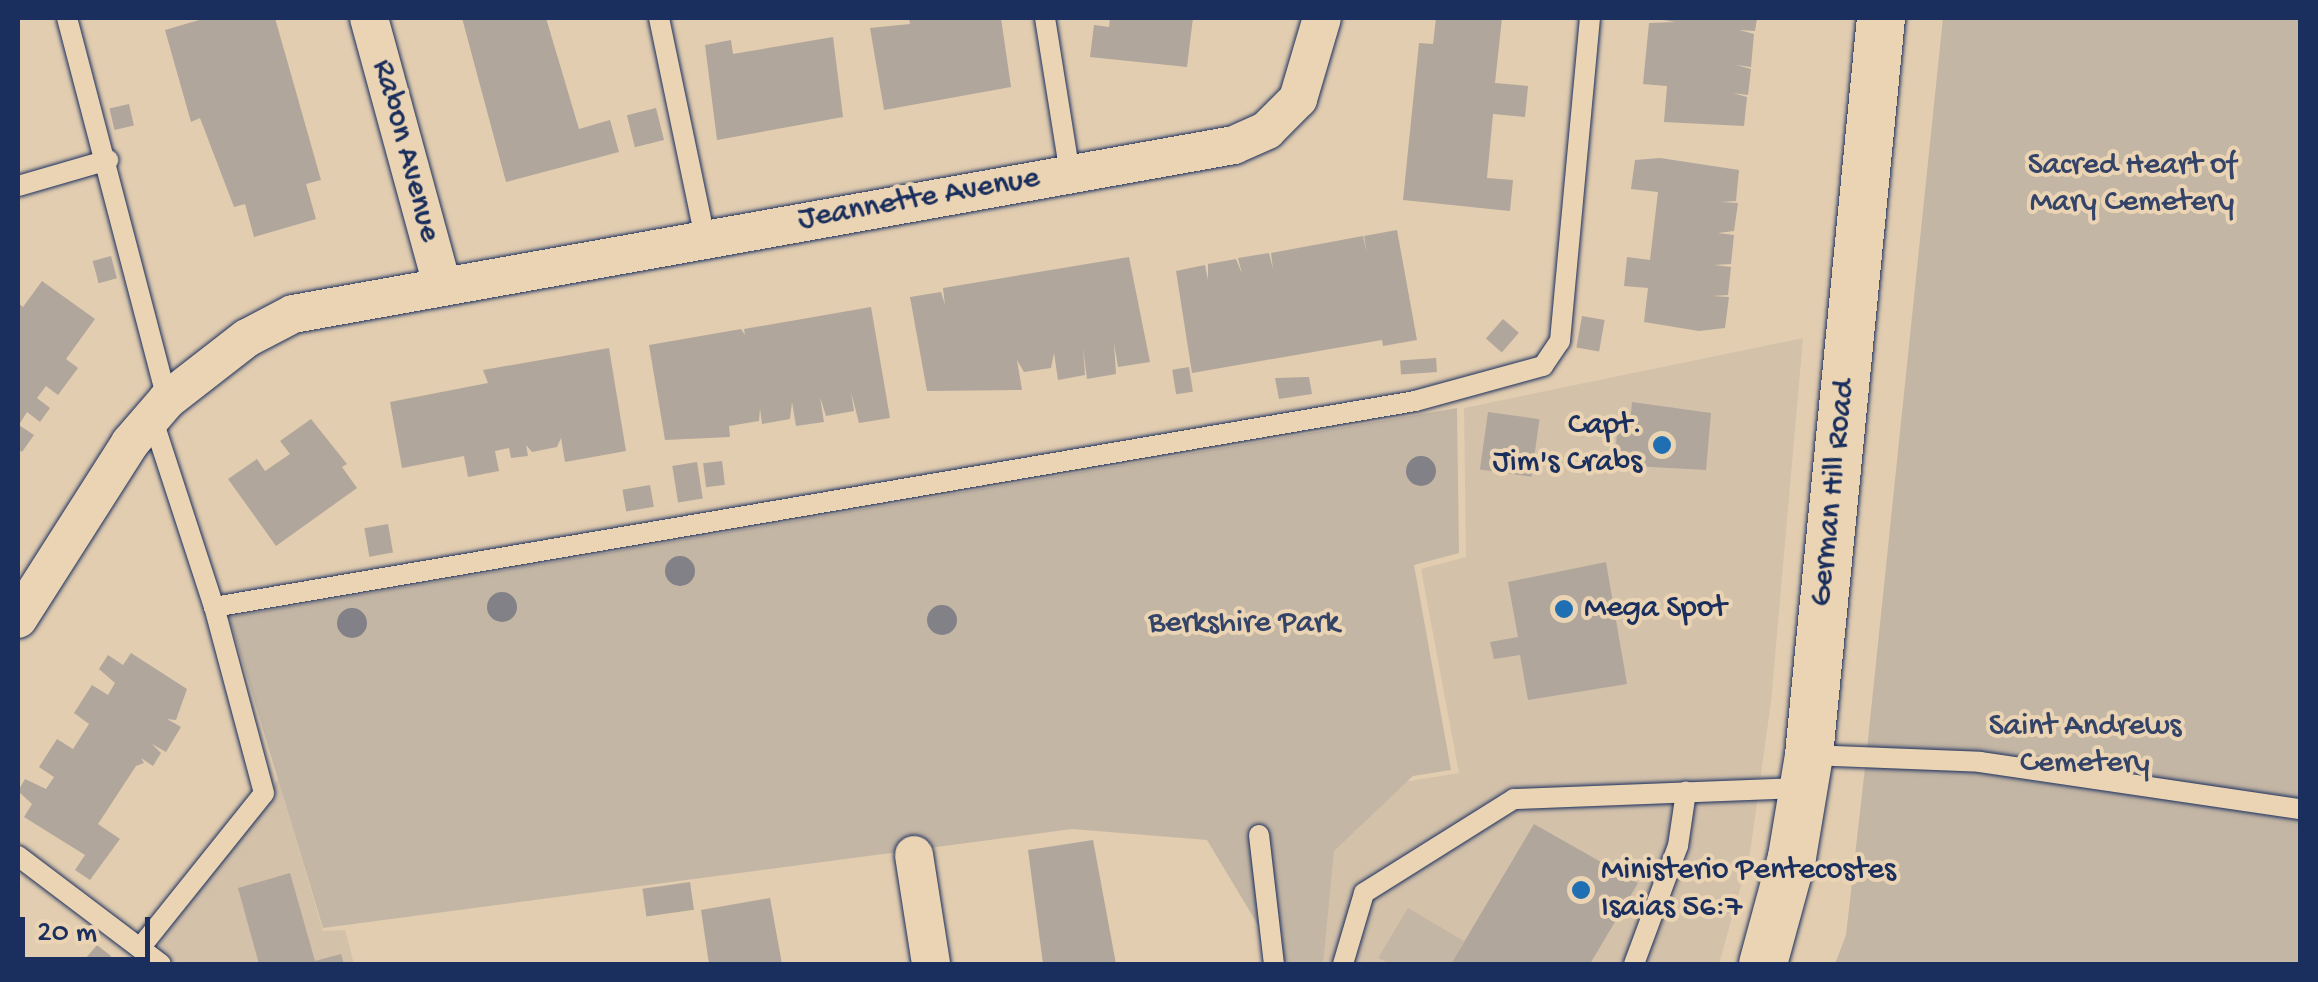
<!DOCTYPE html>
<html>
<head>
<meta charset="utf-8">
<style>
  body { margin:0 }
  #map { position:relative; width:2318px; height:982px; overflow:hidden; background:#e2cdb0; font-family:"Gochi Hand",sans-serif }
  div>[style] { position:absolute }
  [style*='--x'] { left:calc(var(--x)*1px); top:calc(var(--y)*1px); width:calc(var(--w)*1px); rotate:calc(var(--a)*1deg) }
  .built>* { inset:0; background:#d3c1aa }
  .green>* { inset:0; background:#c4b6a4 }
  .building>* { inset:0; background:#b0a69b; transform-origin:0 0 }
  .roads { filter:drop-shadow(0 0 2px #1b2f5e) drop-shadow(0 0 2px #1b2f5e) }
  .service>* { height:20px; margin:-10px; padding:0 10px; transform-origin:10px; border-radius:10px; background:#ead4b3 }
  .minor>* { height:38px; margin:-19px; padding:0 19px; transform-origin:19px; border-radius:19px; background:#ead4b3 }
  .tertiary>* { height:48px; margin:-24px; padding:0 24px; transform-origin:24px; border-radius:24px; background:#ead4b3 }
  .trees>* { width:30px; height:30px; margin:-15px; border-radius:50%; background:#828188 }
  .dots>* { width:28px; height:28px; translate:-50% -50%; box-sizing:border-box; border:5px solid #ead4b3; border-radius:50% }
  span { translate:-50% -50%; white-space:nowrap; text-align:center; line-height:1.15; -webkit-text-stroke:8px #ead4b3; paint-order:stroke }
  .street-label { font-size:32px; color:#1b2f5e }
  .park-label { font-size:32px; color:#344368 }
  .poi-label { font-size:32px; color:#1b2f5e }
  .right { translate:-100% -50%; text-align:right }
  .left { translate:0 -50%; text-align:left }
  .frame { position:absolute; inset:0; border:20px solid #1b2f5e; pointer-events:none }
  .scale { position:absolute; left:20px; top:917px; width:130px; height:45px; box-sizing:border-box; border:5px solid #1b2f5e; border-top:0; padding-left:12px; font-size:30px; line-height:35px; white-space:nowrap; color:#1b2f5e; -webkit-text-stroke:8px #ead4b3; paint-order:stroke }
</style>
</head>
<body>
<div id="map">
  <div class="built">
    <i style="clip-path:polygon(1803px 338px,1771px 702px,1750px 853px,1719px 964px,1285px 964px,1305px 798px,1459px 773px,1421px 569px,1466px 557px,1464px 408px)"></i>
    <i style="clip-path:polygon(278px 779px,323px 931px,345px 930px,354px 964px,175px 964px,154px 948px)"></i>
  </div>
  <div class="green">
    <i style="clip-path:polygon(1943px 18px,2300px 18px,2300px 964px,1835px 964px,1846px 935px,1866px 759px)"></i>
    <i style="clip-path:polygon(1457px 408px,1459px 553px,1414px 565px,1451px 770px,1413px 776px,1334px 851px,1323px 964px,1264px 964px,1258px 925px,1207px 840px,1072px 829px,323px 928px,229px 617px)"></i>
    <i style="clip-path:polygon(1408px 908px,1464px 941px,1451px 964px,1391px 964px,1378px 958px)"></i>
  </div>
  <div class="building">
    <i style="clip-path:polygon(206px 18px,275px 18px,321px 180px,306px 184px,316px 219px,254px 237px,245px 204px,234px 207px,200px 118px,191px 122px,165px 30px)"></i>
    <i style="clip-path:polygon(462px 18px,546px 18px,579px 129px,610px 120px,619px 152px,506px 182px)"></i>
    <i style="clip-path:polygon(909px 18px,1001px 18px,1011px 87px,884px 110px,870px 28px,910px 24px)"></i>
    <i style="clip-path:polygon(1110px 18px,1193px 18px,1187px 67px,1090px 57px,1094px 25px,1109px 27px)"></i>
    <i style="clip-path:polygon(1436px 18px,1502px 18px,1495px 83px,1528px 86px,1525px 117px,1493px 114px,1487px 178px,1513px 180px,1510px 211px,1403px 200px,1419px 43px,1433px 44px)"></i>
    <i style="clip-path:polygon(1652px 18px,1757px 18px,1755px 31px,1739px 30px,1754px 34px,1751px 67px,1736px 65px,1751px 69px,1748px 95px,1733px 93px,1747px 97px,1744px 126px,1664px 122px,1667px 86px,1643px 84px,1649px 23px,1675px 22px)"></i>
    <i style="clip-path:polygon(833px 37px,843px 117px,717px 140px,705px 45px,731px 40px,733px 54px)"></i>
    <i style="left:129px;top:104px;width:22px;height:20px;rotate:77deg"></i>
    <i style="left:656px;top:108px;width:33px;height:30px;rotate:76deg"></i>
    <i style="clip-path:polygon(1660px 158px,1739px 170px,1736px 201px,1721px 202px,1738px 203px,1734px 231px,1718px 233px,1734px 235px,1731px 264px,1714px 265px,1731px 267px,1728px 295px,1712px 296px,1729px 297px,1725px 328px,1699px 331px,1644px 322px,1648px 288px,1624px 286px,1627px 257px,1650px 260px,1658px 192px,1631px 189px,1635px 160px)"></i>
    <i style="clip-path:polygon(1397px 230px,1417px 340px,1383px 346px,1382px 340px,1192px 373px,1176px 271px,1205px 265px,1208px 280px,1208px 264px,1236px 259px,1242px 274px,1238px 258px,1269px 253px,1273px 269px,1271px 253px,1363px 236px,1367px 253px,1364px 236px)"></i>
    <i style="left:111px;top:256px;width:23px;height:19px;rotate:75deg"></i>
    <i style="clip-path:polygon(1129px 257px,1150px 362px,1118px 367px,1114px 343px,1116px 374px,1087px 379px,1083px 348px,1085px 375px,1058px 380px,1054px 353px,1051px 368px,1024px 372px,1017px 360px,1022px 390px,927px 391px,910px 297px,941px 292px,945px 305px,943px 288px)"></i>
    <i style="clip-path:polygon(42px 281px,95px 319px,66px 359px,78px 368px,58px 395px,46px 386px,37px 398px,50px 408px,40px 422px,27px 412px,19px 425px,34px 435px,22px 452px,18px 449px,18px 303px,23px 307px)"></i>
    <i style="clip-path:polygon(871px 307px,890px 418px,859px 423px,851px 392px,854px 411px,826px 416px,820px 397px,824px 422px,796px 426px,792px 402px,790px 419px,762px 424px,760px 408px,759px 421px,729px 426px,730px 437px,665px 440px,649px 345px,741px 329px,745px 335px,744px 329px)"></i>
    <i style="left:1582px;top:316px;width:23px;height:32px;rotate:10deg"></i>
    <i style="left:1503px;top:319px;width:21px;height:26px;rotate:41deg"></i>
    <i style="clip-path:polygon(609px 348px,626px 451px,565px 462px,561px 438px,557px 447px,532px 452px,526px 445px,528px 456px,511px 458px,509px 448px,495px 451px,499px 471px,468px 477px,464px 456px,402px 468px,390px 402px,488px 383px,483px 370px)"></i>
    <i style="left:1436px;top:358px;width:14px;height:36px;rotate:86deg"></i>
    <i style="left:1189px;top:367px;width:25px;height:17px;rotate:81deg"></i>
    <i style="clip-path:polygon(1309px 377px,1312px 394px,1279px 399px,1275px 378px)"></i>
    <i style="clip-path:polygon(1632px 402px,1711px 413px,1706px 470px,1614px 465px,1618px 424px,1630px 425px)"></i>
    <i style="left:1488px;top:412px;width:52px;height:58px;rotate:8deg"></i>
    <i style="clip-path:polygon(311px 419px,347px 464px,342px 467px,357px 488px,276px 546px,228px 479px,257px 459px,265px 471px,290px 454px,280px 441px)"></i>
    <i style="left:722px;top:461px;width:24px;height:19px;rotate:83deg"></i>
    <i style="left:697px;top:462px;width:37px;height:25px;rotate:81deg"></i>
    <i style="left:650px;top:485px;width:22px;height:28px;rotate:80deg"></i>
    <i style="left:388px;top:524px;width:29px;height:24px;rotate:80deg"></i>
    <i style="clip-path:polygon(1606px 562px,1627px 684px,1528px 700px,1520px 655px,1494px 659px,1490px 642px,1518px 637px,1508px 582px)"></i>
    <i style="clip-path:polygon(131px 653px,187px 689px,176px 720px,167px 719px,181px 727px,166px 752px,152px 744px,161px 753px,153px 766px,141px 758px,144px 763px,136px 766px,98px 824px,120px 839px,90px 880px,75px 870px,85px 855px,24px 817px,32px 804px,18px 791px,25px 779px,46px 789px,54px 777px,39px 767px,57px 739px,73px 749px,89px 724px,74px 713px,92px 685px,108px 695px,115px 683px,99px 669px,108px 655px,123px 665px)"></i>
    <i style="clip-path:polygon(1534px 824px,1638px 883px,1590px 964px,1451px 964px)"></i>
    <i style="clip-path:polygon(1093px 840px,1116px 964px,1043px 964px,1028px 850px)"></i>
    <i style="clip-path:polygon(290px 873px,315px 961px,341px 954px,344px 964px,259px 964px,238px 888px)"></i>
    <i style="left:690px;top:882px;width:28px;height:48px;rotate:82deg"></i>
    <i style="clip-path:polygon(770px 898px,782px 964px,709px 964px,701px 910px)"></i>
    <i style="clip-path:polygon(97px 945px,111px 956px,104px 964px,81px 964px)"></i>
  </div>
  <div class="roads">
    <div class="service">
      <i style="--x:67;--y:18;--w:395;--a:75.3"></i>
      <i style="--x:659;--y:18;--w:225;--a:78.2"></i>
      <i style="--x:1045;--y:18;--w:158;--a:80.9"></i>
      <i style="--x:18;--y:186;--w:94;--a:-16.1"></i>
      <i style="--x:214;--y:607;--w:1219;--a:-9.73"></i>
      <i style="--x:1415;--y:401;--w:133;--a:-15.3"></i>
      <i style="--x:1543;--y:366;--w:30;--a:-56"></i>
      <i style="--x:1560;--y:341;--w:324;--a:-84.7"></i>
      <i style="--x:1809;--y:755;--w:171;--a:2.3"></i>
      <i style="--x:1980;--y:762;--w:323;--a:8.4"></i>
      <i style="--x:1259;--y:835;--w:130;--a:83.4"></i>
      <i style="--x:18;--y:856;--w:179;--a:37.1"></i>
      <i style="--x:140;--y:948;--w:198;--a:-51.3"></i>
      <i style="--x:264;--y:793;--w:193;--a:-105"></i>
      <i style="--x:214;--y:607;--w:200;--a:-108.1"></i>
      <i style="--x:1343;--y:964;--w:74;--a:-73.5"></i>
      <i style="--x:1364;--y:893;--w:177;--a:-32.1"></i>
      <i style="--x:1514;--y:799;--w:289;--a:-2.2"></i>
      <i style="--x:1634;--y:964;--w:126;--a:-69.6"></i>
      <i style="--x:1678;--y:846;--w:55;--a:-81.6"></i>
    </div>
    <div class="minor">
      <i style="--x:369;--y:18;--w:277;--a:74.7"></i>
      <i style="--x:18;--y:619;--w:209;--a:-57.5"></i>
      <i style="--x:130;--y:443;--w:57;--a:-49.3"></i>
      <i style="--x:167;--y:400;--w:101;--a:-37.8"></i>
      <i style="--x:247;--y:338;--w:52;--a:-27.6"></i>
      <i style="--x:293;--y:314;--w:956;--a:-10.18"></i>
      <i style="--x:1234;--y:145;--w:36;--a:-24"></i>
      <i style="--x:1267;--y:130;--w:44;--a:-45"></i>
      <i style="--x:1298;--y:99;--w:84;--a:-73.5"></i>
      <i style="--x:914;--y:855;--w:110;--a:81.1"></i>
    </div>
    <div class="tertiary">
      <i style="--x:1763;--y:964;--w:111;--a:-74.8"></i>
      <i style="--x:1792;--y:857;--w:103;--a:-80.5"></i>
      <i style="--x:1809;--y:755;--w:741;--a:-84.42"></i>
    </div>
  </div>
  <div class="trees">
    <i style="left:1421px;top:471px"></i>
    <i style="left:680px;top:571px"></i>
    <i style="left:502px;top:607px"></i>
    <i style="left:942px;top:620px"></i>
    <i style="left:352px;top:623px"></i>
  </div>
  <div class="dots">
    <i style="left:1662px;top:445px;background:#1f6fb2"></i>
    <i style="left:1564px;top:609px;background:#1f6fb2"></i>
    <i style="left:1581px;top:890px;background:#1f6fb2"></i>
  </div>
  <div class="street-label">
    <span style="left:405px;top:151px;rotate:75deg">Rabon Avenue</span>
    <span style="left:919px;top:200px;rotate:-10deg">Jeannette Avenue</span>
    <span style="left:1834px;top:493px;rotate:-84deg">German Hill Road</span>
  </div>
  <div class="park-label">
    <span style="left:2132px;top:185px">Sacred Heart of<br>Mary Cemetery</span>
    <span style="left:1244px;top:624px">Berkshire Park</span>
    <span style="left:2085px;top:746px">Saint Andrews<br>Cemetery</span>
  </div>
  <div class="poi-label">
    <span class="right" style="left:1642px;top:445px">Capt.<br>Jim's Crabs</span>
    <span class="left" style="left:1584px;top:609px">Mega Spot</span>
    <span class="left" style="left:1601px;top:890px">Ministerio Pentecostes<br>Isaias 56:7</span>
  </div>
  <div class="frame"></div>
  <div class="scale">20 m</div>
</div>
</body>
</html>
